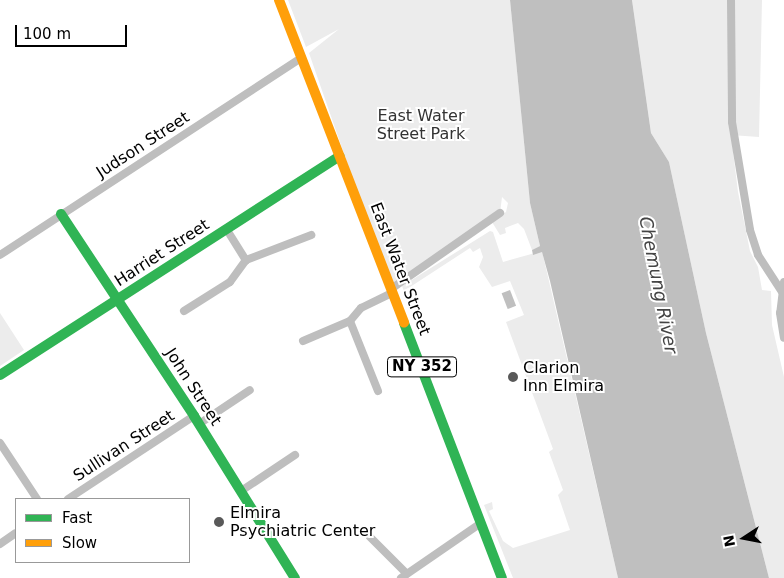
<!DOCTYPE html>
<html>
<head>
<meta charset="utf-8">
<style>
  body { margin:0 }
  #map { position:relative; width:784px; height:578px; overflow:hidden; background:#fff; font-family:"DejaVu Sans",sans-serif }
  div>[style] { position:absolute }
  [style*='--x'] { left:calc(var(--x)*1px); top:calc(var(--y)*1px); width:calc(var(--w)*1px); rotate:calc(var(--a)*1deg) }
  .green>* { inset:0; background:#ececec }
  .water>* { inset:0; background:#bfbfbf; transform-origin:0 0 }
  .street>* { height:8px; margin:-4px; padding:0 4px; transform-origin:4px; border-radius:4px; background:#bebebe }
  .fast>* { height:10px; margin:-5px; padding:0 5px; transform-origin:5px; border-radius:5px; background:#30b455 }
  .slow>* { height:10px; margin:-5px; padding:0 5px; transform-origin:5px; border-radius:5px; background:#ff9f0a }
  .dots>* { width:14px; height:14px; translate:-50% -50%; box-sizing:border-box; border:2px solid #fff; border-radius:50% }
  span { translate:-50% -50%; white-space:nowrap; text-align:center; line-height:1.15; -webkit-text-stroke:4px #fff; paint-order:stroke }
  .shield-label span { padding:1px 4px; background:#fff; border:1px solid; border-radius:4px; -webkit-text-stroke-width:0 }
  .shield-label { font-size:15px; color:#000; font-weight:700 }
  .park-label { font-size:16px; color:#333 }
  .street-label { font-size:16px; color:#000 }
  .poi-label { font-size:16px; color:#000 }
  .left { translate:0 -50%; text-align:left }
  .water-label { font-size:18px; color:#444; font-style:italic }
  .legend { position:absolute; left:15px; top:498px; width:175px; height:65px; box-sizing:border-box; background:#fff; border:1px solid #999; margin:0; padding:6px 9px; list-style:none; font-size:15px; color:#000 }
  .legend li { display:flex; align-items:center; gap:10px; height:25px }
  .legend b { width:25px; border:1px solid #999 }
  .north { position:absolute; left:719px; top:513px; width:50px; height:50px; -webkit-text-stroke:4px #fff; paint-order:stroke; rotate:259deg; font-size:14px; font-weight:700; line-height:20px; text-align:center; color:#000 }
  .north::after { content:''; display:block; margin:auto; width:18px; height:22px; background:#000; clip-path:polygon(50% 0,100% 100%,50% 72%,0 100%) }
  .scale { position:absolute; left:15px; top:25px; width:112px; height:22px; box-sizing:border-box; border:2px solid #000; border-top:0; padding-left:6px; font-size:15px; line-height:18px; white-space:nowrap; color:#000; -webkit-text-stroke:4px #fff; paint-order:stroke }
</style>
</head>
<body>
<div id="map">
  <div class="green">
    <i style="clip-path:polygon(288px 0,510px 0,530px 203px,540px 246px,532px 250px,524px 229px,518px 223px,505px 228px,506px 233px,500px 235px,492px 222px,506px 212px,508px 203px,502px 197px,500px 213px,391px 289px,309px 53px,339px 29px,306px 47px)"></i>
    <i style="clip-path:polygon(632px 0,762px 0,759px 137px,731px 135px,738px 192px,750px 251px,758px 267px,762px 290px,771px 291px,772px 325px,784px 377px,784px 578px,769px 578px,706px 333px,669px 162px,651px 133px)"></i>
    <i style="clip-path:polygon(490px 231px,493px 232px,503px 262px,542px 251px,618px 578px,513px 578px,484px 505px,492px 502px,493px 509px,489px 511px,503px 541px,513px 548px,570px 530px,558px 495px,563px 490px,549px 452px,553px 449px,506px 322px,524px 315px,510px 281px,492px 287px,479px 267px,483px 257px,480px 248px,473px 252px,470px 248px,407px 289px,407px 299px,402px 286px)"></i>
    <i style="clip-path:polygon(0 313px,24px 350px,0 366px)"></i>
  </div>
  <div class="water">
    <i style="clip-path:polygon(510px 0,632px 0,651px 133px,669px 162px,706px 333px,769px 578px,618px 578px,550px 281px,542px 252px,533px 255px,532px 250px,540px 246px,530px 203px)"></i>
    <i style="left:510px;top:290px;width:17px;height:9px;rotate:69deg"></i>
  </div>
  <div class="street">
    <i style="--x:731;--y:0;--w:122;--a:89.5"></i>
    <i style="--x:732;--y:122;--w:109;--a:80.5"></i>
    <i style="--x:750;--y:230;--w:26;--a:72"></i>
    <i style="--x:758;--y:255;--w:44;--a:57"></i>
    <i style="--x:227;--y:230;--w:36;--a:58"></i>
    <i style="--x:0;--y:255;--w:360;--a:-33.2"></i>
    <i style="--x:784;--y:282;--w:31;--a:97"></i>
    <i style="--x:780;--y:313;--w:25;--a:81"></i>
    <i style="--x:391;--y:289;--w:133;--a:-34.9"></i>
    <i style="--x:184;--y:311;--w:54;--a:-32.2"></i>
    <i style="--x:230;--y:282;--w:27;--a:-54"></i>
    <i style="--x:246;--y:260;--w:70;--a:-21"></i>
    <i style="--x:303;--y:341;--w:51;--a:-23.1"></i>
    <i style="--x:378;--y:391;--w:75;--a:-111.8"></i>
    <i style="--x:350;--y:321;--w:17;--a:-50"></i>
    <i style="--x:361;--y:308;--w:34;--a:-26"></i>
    <i style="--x:199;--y:424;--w:61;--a:-33.7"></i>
    <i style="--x:0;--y:443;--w:67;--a:56.5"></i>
    <i style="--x:241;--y:491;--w:65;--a:-33.7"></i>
    <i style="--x:68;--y:499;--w:151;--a:-33.4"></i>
    <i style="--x:370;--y:537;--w:52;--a:45"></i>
    <i style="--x:0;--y:544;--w:19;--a:-35"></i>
    <i style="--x:401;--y:578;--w:97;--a:-34.5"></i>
  </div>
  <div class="fast">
    <i style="--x:61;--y:214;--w:242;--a:56.6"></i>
    <i style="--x:194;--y:416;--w:191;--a:58.1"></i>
    <i style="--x:404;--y:323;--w:273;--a:69"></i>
    <i style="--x:0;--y:375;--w:404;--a:-32.8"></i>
  </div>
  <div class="slow">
    <i style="--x:279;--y:0;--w:346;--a:68.8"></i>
  </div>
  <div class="dots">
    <i style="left:513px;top:377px;background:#595959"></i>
    <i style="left:219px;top:522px;background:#595959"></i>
  </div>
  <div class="shield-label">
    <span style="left:422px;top:367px">NY 352</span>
  </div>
  <div class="park-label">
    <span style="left:421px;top:125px">East Water<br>Street Park</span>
  </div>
  <div class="street-label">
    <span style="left:143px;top:145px;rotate:-33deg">Judson Street</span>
    <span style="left:162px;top:253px;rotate:-33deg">Harriet Street</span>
    <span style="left:400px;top:269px;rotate:69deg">East Water Street</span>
    <span style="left:193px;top:387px;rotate:57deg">John Street</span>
    <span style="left:124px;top:446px;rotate:-33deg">Sullivan Street</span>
  </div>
  <div class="poi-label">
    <span class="left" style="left:523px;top:377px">Clarion<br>Inn Elmira</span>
    <span class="left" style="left:230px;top:522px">Elmira<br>Psychiatric Center</span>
  </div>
  <div class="water-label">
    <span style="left:658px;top:285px;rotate:79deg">Chemung River</span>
  </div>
  <ul class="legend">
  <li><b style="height:6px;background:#30b455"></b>Fast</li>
  <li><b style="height:6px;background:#ff9f0a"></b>Slow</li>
  </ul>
  <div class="north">N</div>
  <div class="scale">100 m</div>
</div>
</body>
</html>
